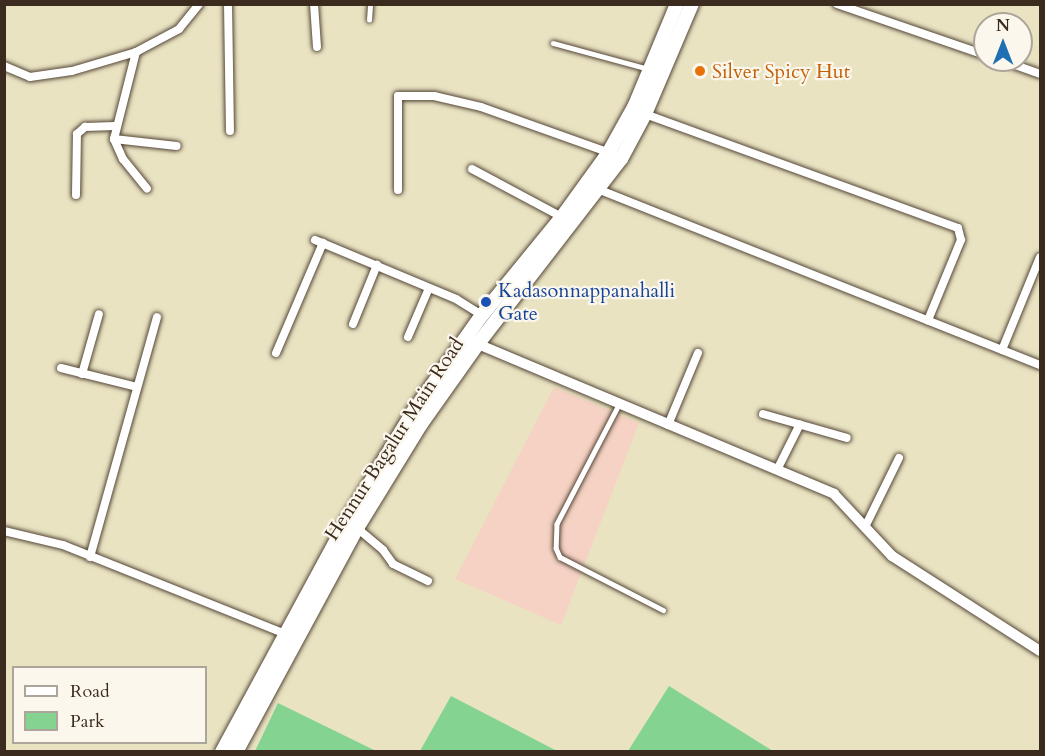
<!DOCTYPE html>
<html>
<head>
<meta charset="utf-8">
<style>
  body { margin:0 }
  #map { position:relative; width:1045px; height:756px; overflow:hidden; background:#e9e3c2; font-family:Cardo,serif }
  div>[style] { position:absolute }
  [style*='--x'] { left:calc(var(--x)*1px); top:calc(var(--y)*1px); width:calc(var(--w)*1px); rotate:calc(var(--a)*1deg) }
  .built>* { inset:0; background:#f5d2c3 }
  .green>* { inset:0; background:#85d391 }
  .roads { filter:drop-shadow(0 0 2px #554637) drop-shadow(0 0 2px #554637) }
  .service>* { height:4.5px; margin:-2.25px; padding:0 2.25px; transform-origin:2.25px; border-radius:2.25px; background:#fff }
  .minor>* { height:8px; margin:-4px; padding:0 4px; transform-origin:4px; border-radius:4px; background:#fff }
  .tertiary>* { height:10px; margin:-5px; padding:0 5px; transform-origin:5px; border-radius:5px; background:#fff }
  .primary>* { height:14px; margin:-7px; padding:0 7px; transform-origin:7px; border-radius:7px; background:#fff }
  .dots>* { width:16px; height:16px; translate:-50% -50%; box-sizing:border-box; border:3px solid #fbf7ec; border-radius:50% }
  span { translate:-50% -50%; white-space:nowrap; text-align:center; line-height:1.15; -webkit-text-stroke:4.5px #fbf7ec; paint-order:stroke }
  .food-label { font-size:20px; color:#c56008 }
  .left { translate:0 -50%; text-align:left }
  .transit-label { font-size:20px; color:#164399 }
  .street-label { font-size:20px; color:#3b2a1e }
  .frame { position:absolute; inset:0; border:6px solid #3b2a1e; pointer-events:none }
  .legend { position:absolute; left:12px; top:666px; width:195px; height:78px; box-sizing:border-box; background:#fbf7ec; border:2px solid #aea59a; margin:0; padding:8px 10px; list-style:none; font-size:18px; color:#3b2a1e }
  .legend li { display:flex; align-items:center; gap:12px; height:30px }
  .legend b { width:30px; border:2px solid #aea59a }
  .north { position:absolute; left:973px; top:12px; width:60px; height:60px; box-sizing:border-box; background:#fbf7ec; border:2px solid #aea59a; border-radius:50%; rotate:0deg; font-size:16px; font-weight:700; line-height:24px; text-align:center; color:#3b2a1e }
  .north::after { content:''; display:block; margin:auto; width:21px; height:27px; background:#1f6fb2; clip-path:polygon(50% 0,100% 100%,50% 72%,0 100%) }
</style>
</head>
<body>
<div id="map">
  <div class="built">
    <i style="clip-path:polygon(554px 387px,639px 423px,561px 625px,455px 579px)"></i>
  </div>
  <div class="green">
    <i style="clip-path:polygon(669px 686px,773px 751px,628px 751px)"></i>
    <i style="clip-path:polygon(451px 696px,557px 751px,420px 751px)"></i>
    <i style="clip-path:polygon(278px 703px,376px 751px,255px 751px)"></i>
  </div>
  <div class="roads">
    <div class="service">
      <i style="--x:369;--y:20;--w:16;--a:-86"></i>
      <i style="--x:553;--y:43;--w:99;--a:15.2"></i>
      <i style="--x:619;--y:405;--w:134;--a:117.5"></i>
      <i style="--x:557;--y:524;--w:24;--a:92"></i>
      <i style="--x:556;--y:548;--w:10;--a:66"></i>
      <i style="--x:560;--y:557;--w:116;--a:27.2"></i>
    </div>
    <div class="minor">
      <i style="--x:228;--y:4;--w:127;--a:89.1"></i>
      <i style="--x:314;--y:4;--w:43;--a:86"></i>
      <i style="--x:837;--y:4;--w:157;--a:19"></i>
      <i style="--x:136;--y:52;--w:90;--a:104.2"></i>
      <i style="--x:114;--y:139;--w:22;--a:66"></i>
      <i style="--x:123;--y:159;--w:38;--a:51"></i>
      <i style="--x:1001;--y:60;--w:41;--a:19.7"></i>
      <i style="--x:4;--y:66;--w:28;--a:23"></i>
      <i style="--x:30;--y:77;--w:42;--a:-8.1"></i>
      <i style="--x:72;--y:71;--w:67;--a:-16.5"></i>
      <i style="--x:136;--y:52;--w:49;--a:-28.1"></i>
      <i style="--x:179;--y:29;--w:32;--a:-51"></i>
      <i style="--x:645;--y:114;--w:333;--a:20"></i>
      <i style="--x:958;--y:228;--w:12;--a:76"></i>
      <i style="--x:961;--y:240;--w:87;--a:112.4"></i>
      <i style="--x:114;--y:139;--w:63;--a:6.3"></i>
      <i style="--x:472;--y:169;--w:102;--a:28.1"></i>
      <i style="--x:398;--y:190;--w:94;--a:-90"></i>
      <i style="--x:398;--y:96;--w:36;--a:0"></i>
      <i style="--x:434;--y:96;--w:48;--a:13.2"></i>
      <i style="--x:481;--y:107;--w:140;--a:19.6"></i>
      <i style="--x:600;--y:190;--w:474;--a:21.7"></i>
      <i style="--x:76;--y:195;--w:61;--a:-89.1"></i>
      <i style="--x:77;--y:134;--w:11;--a:-41"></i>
      <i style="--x:85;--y:127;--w:30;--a:-2"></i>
      <i style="--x:315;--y:240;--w:153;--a:22.7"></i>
      <i style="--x:456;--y:299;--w:31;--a:32"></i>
      <i style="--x:353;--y:324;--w:64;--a:-67.9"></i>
      <i style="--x:408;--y:337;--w:53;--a:-66.8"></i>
      <i style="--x:1002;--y:350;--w:100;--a:-67.8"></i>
      <i style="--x:276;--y:353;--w:120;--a:-66.9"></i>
      <i style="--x:61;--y:368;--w:78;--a:14"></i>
      <i style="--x:82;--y:374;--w:62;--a:-74.2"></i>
      <i style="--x:763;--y:414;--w:87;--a:15.9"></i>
      <i style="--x:668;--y:425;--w:78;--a:-67.4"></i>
      <i style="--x:777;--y:470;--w:51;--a:-63.4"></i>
      <i style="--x:865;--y:527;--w:77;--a:-63.8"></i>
      <i style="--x:357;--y:528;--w:34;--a:40"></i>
      <i style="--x:383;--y:550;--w:17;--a:54"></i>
      <i style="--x:393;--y:564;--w:39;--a:26"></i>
      <i style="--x:4;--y:531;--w:61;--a:13.3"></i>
      <i style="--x:63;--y:545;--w:242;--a:21.8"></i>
      <i style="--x:90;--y:557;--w:249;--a:-74.4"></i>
    </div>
    <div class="tertiary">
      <i style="--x:473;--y:342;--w:392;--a:22.8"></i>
      <i style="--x:834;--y:494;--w:85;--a:46.9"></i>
      <i style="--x:892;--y:556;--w:176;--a:32.7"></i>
    </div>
    <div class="primary">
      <i style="--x:222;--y:752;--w:263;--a:-61.6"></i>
      <i style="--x:347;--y:521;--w:127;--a:-58.8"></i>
      <i style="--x:413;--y:412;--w:119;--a:-54.6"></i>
      <i style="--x:482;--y:315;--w:127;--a:-50.8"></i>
      <i style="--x:562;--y:217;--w:80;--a:-54.1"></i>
      <i style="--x:609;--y:152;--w:54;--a:-61"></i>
      <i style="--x:635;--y:105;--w:109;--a:-67.4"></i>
      <i style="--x:236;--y:752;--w:255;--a:-61.6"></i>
      <i style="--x:357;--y:528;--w:122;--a:-58.4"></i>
      <i style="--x:421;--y:424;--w:97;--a:-54.7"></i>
      <i style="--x:477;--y:345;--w:235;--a:-52.3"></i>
      <i style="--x:621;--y:159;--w:51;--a:-61.9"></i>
      <i style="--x:645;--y:114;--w:120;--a:-66.9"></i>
    </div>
  </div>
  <div class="dots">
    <i style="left:700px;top:71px;background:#e8710a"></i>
    <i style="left:486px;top:302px;background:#1a4fb4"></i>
  </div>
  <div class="food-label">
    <span class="left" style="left:712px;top:71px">Silver Spicy Hut</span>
  </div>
  <div class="transit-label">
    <span class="left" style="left:498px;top:302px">Kadasonnappanahalli<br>Gate</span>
  </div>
  <div class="street-label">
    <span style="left:394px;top:439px;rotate:-57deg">Hennur Bagalur Main Road</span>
  </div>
  <div class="frame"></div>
  <ul class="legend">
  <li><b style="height:8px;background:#fff"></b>Road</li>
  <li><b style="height:16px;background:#85d391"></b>Park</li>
  </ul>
  <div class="north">N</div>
</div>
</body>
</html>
